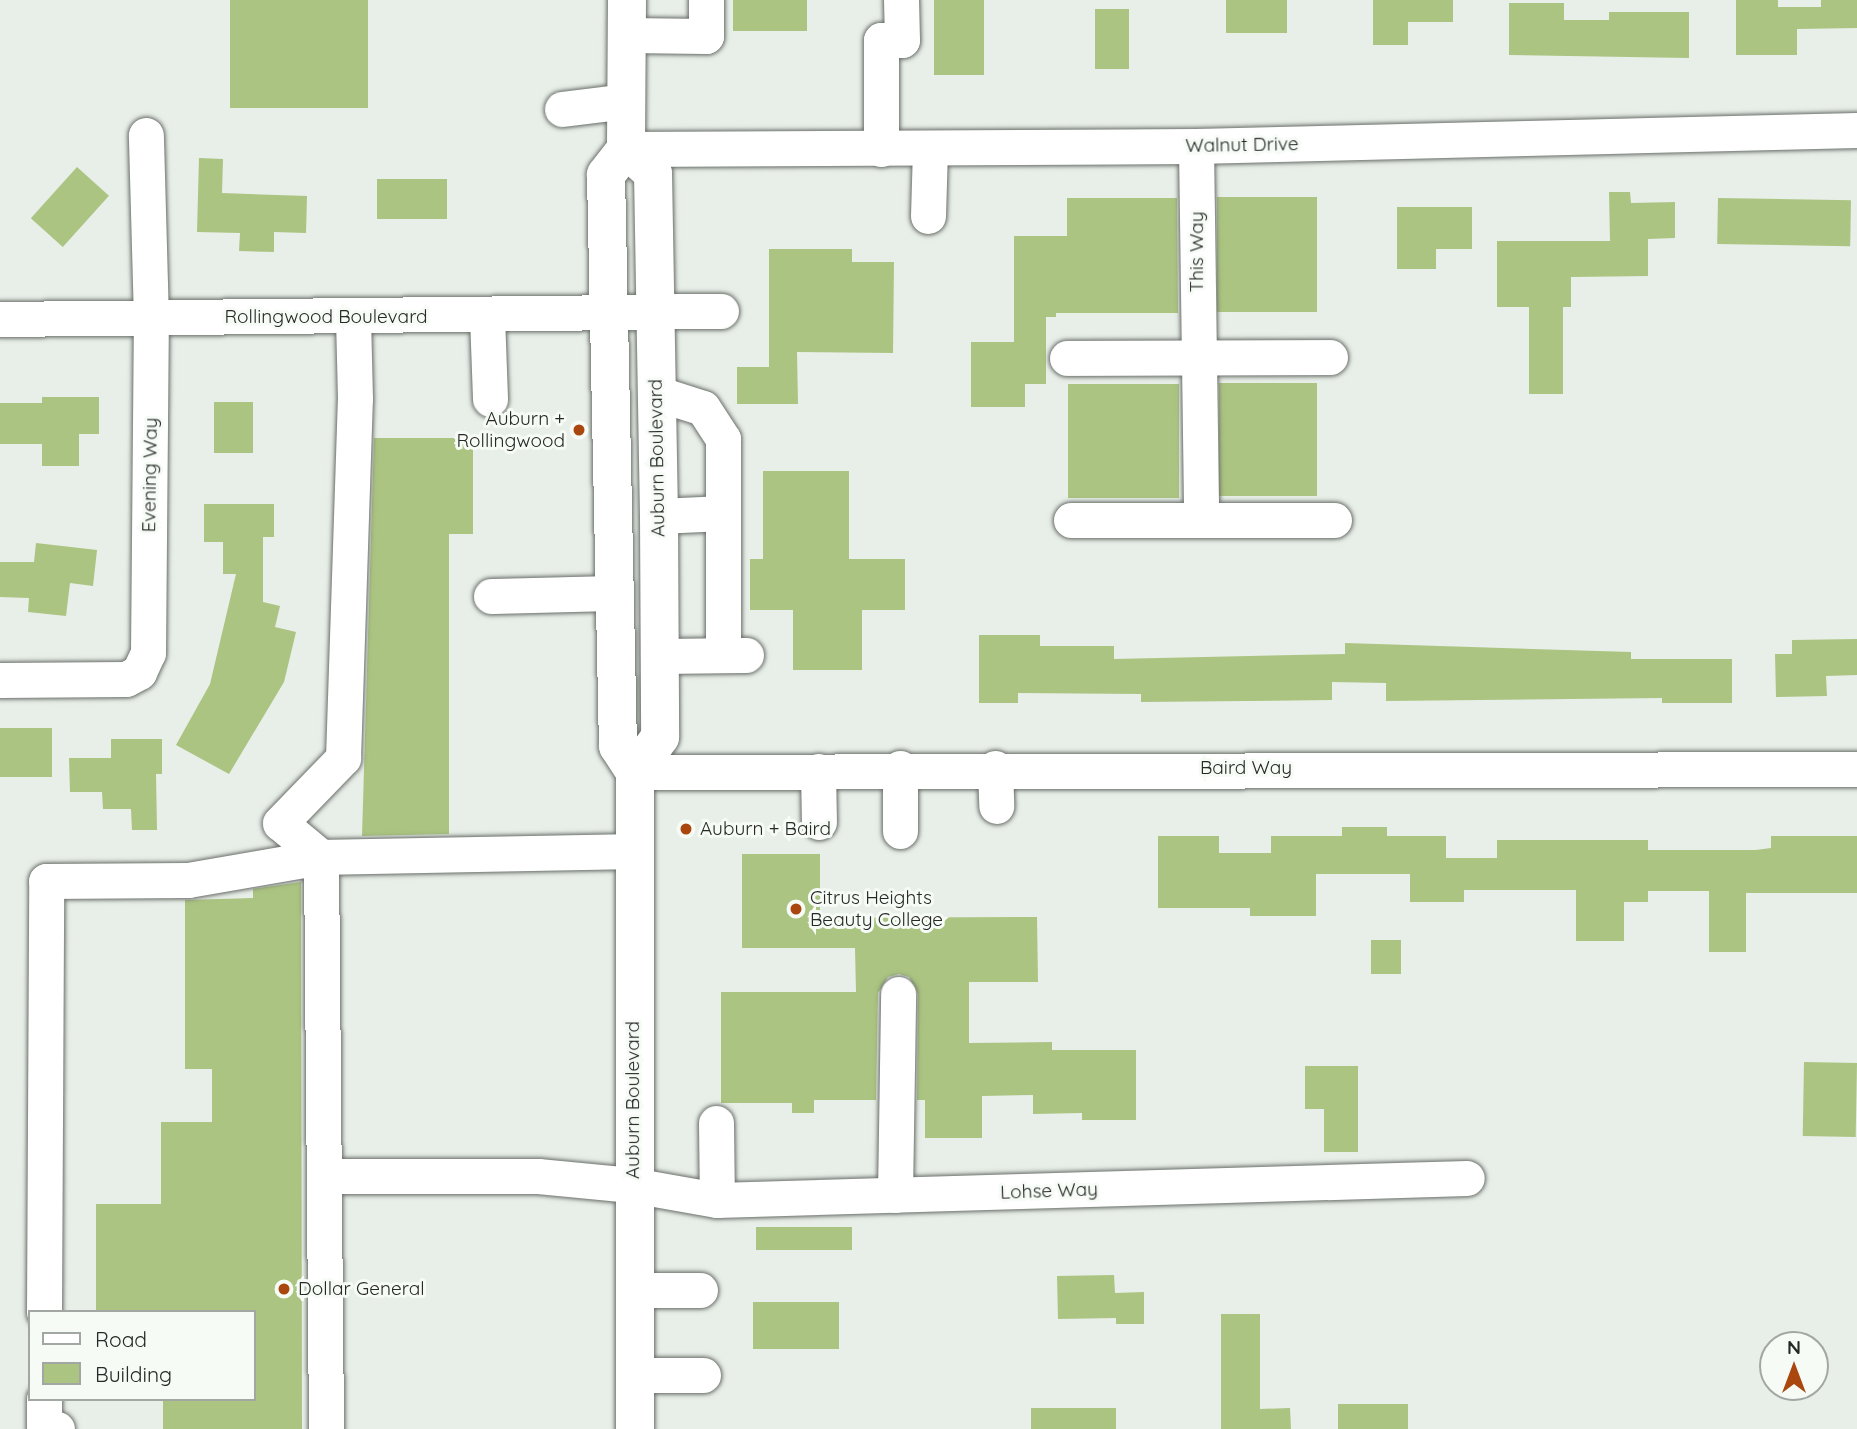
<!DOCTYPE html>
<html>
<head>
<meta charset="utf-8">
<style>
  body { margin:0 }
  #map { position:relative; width:1857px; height:1429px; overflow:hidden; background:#e8eee8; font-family:Quicksand,sans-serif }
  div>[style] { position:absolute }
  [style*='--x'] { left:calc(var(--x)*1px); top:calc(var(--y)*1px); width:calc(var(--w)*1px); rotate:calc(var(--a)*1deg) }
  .building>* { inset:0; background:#abc481; transform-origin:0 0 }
  .roads { filter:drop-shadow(0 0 2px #6a6f6a) drop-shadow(0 0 2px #6a6f6a) }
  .minor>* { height:35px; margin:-17.5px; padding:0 17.5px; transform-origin:17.5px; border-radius:17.5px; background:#fff }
  .major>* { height:38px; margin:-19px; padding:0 19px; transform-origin:19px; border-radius:19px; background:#fff }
  .dots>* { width:19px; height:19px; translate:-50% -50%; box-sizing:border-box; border:4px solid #f6fbf6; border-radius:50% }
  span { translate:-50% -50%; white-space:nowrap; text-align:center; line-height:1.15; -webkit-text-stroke:6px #f6fbf6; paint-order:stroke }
  .street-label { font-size:19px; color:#272927 }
  .poi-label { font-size:19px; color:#272927 }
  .right { translate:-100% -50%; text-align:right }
  .left { translate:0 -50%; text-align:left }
  .legend { position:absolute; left:28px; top:1310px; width:228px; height:91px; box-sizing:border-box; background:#f6fbf6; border:2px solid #a3a7a3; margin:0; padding:9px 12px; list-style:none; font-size:21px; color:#272927 }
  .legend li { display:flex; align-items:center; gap:14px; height:35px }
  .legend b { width:35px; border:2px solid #a3a7a3 }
  .north { position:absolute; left:1759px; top:1331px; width:70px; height:70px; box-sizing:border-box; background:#f6fbf6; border:2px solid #a3a7a3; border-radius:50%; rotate:0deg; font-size:19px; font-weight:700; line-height:28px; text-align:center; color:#272927 }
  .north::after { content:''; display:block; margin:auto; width:24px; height:32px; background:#aa470e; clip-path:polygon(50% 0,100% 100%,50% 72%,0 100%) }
</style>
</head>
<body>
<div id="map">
  <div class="building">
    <i style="left:230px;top:0;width:138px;height:108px"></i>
    <i style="left:733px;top:0;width:74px;height:31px"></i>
    <i style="left:934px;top:0;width:50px;height:75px"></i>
    <i style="left:1226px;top:0;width:61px;height:33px"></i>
    <i style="clip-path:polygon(1373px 0,1453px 0,1453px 22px,1408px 22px,1408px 45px,1373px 45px)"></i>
    <i style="clip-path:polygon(1736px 0,1778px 0,1778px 7px,1821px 7px,1821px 0,1857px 0,1857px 28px,1797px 29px,1797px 55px,1736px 55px)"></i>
    <i style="clip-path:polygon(1509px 3px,1564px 3px,1564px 20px,1609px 20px,1609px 12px,1689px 12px,1689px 58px,1509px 55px)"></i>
    <i style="left:1095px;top:9px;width:34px;height:60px"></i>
    <i style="clip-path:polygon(199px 158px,223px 159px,222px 193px,307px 196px,306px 233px,274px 232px,274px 252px,239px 251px,240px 233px,197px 232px)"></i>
    <i style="left:77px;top:167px;width:43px;height:69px;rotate:42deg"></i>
    <i style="left:377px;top:179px;width:70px;height:40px"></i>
    <i style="clip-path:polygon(1609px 192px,1630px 192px,1631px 203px,1675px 202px,1675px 238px,1648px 239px,1648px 276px,1571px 277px,1571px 307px,1563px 307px,1563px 394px,1529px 394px,1529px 307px,1497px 307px,1497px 241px,1610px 241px)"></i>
    <i style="left:1217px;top:197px;width:100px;height:115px"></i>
    <i style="clip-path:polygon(1067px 198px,1177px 198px,1178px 313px,1056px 313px,1056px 317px,1046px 317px,1046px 384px,1025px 384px,1025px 407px,971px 407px,971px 342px,1014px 342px,1014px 236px,1067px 236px)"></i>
    <i style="left:1718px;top:198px;width:133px;height:46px;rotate:1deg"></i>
    <i style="clip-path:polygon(1397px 207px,1472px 207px,1472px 249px,1436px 249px,1436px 269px,1397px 269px)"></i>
    <i style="clip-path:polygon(769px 249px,852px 249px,852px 262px,894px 262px,893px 353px,797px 352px,798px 404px,737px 404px,737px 367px,769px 367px)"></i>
    <i style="left:1219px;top:383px;width:98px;height:113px"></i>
    <i style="left:1068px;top:384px;width:111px;height:114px"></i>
    <i style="clip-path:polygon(42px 397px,99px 397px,99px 434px,79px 434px,79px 466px,42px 466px,42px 444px,0 444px,0 403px,42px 403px)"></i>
    <i style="left:214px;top:402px;width:39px;height:51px"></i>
    <i style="clip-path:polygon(374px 438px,473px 438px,473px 534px,449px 534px,449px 834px,362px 836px)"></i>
    <i style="clip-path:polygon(763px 471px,849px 471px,849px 559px,905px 559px,905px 610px,862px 610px,862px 670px,793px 670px,793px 610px,750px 610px,750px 559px,763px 559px)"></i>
    <i style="clip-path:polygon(204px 504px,274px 504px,274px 537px,263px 537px,263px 602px,280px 606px,275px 627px,296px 632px,284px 682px,229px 774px,176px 745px,210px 684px,236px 574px,223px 574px,223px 542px,204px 542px)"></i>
    <i style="clip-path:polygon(36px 543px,97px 550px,93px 586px,70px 583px,66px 616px,28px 612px,29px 598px,0 597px,0 562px,34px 562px)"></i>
    <i style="clip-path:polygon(979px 635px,1040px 635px,1040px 646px,1114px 646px,1114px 659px,1345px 654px,1345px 643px,1631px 652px,1631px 659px,1732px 659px,1732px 703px,1662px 703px,1662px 698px,1386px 701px,1386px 683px,1332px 682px,1332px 700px,1141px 702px,1141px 694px,1018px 693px,1018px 703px,979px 703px)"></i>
    <i style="clip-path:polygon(1857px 639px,1857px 675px,1826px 676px,1827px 696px,1776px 697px,1775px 654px,1792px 654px,1792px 640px)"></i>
    <i style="left:0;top:728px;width:52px;height:49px"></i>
    <i style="clip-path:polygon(111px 739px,162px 739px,162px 774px,156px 774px,157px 830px,132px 830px,131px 809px,103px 809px,102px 792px,70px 792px,69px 758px,111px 758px)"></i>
    <i style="clip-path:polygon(1342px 827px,1387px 827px,1387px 836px,1446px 836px,1446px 858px,1497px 858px,1497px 840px,1648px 840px,1648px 850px,1756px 850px,1771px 848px,1771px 836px,1857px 836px,1857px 893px,1746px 893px,1746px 952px,1709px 952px,1709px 891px,1648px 891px,1648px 902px,1624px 902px,1624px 941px,1576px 941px,1576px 890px,1464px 890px,1464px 902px,1410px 902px,1410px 874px,1316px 874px,1316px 916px,1250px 916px,1250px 908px,1158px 908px,1158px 836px,1219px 836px,1219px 853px,1271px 853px,1271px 836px,1342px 836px)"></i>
    <i style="clip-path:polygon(742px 854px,820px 854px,820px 918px,1037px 917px,1038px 982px,969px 982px,969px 1043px,1052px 1042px,1052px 1050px,1136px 1050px,1136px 1120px,1082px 1120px,1082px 1113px,1033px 1114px,1033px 1095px,982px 1096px,982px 1138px,925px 1138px,925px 1100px,917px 1100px,918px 994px,909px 977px,899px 974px,888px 977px,878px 993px,876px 1100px,814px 1100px,814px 1113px,792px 1113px,792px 1103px,721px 1103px,721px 992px,856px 992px,855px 948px,742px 948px)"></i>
    <i style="clip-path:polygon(301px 882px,302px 1429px,163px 1429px,163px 1399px,254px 1399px,254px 1312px,96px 1312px,96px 1204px,161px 1204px,161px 1122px,212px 1122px,212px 1069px,185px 1069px,185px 900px,253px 898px,253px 889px)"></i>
    <i style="left:1371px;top:940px;width:30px;height:34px"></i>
    <i style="left:1804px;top:1062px;width:53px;height:74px;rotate:1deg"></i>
    <i style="clip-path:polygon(1305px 1066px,1358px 1066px,1358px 1152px,1324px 1152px,1324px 1109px,1305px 1109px)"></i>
    <i style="left:756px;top:1227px;width:96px;height:23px"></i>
    <i style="clip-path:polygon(1114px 1275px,1115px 1293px,1144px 1292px,1144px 1324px,1116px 1324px,1116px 1318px,1058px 1319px,1057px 1276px)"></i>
    <i style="left:753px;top:1302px;width:86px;height:47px"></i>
    <i style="clip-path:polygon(1221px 1314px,1260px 1314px,1260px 1409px,1290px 1408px,1291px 1429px,1221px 1429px)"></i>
    <i style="left:1338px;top:1404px;width:70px;height:25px"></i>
    <i style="left:1031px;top:1408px;width:85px;height:21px"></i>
  </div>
  <div class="roads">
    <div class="minor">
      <i style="--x:627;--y:35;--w:79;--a:0.7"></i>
      <i style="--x:706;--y:36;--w:36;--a:-90"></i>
      <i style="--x:562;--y:109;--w:65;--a:-7"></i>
      <i style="--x:1196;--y:146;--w:374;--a:89.2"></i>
      <i style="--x:626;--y:149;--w:570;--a:-0.3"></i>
      <i style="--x:1196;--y:146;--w:661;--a:-1.39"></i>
      <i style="--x:881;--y:149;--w:109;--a:-90"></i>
      <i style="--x:881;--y:40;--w:21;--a:0"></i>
      <i style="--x:902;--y:40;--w:40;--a:-91.4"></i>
      <i style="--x:928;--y:216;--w:67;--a:-88.3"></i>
      <i style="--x:487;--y:316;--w:83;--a:87.9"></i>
      <i style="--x:0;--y:319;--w:721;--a:-0.64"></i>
      <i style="--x:1067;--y:358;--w:263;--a:-0.2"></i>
      <i style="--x:656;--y:393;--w:49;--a:17.7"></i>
      <i style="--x:703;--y:408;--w:37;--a:57"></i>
      <i style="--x:723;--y:439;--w:216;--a:90"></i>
      <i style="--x:659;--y:516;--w:64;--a:-2.7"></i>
      <i style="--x:1071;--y:520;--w:263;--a:0"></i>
      <i style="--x:491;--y:596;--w:123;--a:-1.4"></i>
      <i style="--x:658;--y:656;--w:88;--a:-0.7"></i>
      <i style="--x:0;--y:680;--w:126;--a:-0.5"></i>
      <i style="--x:126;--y:679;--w:15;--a:-28"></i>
      <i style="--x:139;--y:672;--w:21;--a:-65"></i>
      <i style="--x:148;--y:653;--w:334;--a:-89.5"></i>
      <i style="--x:151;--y:319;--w:184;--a:-91.6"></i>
      <i style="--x:900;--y:768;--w:63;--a:90"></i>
      <i style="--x:995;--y:768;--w:38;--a:88"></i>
      <i style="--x:818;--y:771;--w:51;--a:88.9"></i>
      <i style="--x:635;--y:772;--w:1222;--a:-0.14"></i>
      <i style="--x:716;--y:1123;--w:77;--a:89.3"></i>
      <i style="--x:324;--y:1176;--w:214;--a:0"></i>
      <i style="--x:538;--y:1176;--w:94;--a:5.5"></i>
      <i style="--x:632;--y:1185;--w:86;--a:10"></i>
      <i style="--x:717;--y:1200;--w:750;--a:-1.68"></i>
      <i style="--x:895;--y:1195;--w:201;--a:-89.1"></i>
      <i style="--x:634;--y:1290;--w:66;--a:0"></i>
      <i style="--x:44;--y:1312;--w:431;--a:-89.7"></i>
      <i style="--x:46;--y:881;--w:142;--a:-0.4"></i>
      <i style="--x:188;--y:880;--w:135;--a:-9.8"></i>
      <i style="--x:321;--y:857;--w:53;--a:-140.3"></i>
      <i style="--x:280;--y:823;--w:91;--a:-45.9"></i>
      <i style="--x:343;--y:758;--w:359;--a:-88.1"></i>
      <i style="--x:355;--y:399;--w:82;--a:-91.4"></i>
      <i style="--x:634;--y:1375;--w:69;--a:0"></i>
      <i style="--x:44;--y:1399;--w:29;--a:90"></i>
      <i style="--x:44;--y:1428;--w:13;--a:4"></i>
      <i style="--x:326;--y:1429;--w:572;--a:-90.5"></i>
      <i style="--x:321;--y:857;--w:312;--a:-1.1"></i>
    </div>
    <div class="major">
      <i style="--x:627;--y:0;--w:149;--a:90.4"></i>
      <i style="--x:626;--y:149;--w:33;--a:128"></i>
      <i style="--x:606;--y:175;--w:571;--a:88.8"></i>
      <i style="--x:618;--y:746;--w:31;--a:57"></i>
      <i style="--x:626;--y:149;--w:36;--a:42"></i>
      <i style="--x:653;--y:173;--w:343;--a:89"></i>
      <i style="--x:659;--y:516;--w:221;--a:89.7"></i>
      <i style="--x:660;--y:737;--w:43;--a:125.5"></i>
      <i style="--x:635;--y:772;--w:657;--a:90"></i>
    </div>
  </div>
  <div class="dots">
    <i style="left:579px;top:430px;background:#aa470e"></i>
    <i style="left:686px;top:829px;background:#aa470e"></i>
    <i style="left:796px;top:909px;background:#aa470e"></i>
    <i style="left:284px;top:1289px;background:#aa470e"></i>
  </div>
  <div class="street-label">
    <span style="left:1242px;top:145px;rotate:-1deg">Walnut Drive</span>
    <span style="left:1197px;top:252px;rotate:-90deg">This Way</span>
    <span style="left:326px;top:317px">Rollingwood Boulevard</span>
    <span style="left:657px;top:458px;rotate:-91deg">Auburn Boulevard</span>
    <span style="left:150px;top:475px;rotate:-89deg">Evening Way</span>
    <span style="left:1246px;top:768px">Baird Way</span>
    <span style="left:633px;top:1100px;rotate:-90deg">Auburn Boulevard</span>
    <span style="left:1049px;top:1191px;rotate:-2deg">Lohse Way</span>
  </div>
  <div class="poi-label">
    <span class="right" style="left:565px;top:430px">Auburn +<br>Rollingwood</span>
    <span class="left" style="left:700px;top:829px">Auburn + Baird</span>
    <span class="left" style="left:810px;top:909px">Citrus Heights<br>Beauty College</span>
    <span class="left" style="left:298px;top:1289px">Dollar General</span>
  </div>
  <ul class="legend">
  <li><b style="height:9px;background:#fff"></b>Road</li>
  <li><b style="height:19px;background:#abc481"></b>Building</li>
  </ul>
  <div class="north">N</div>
</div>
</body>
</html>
